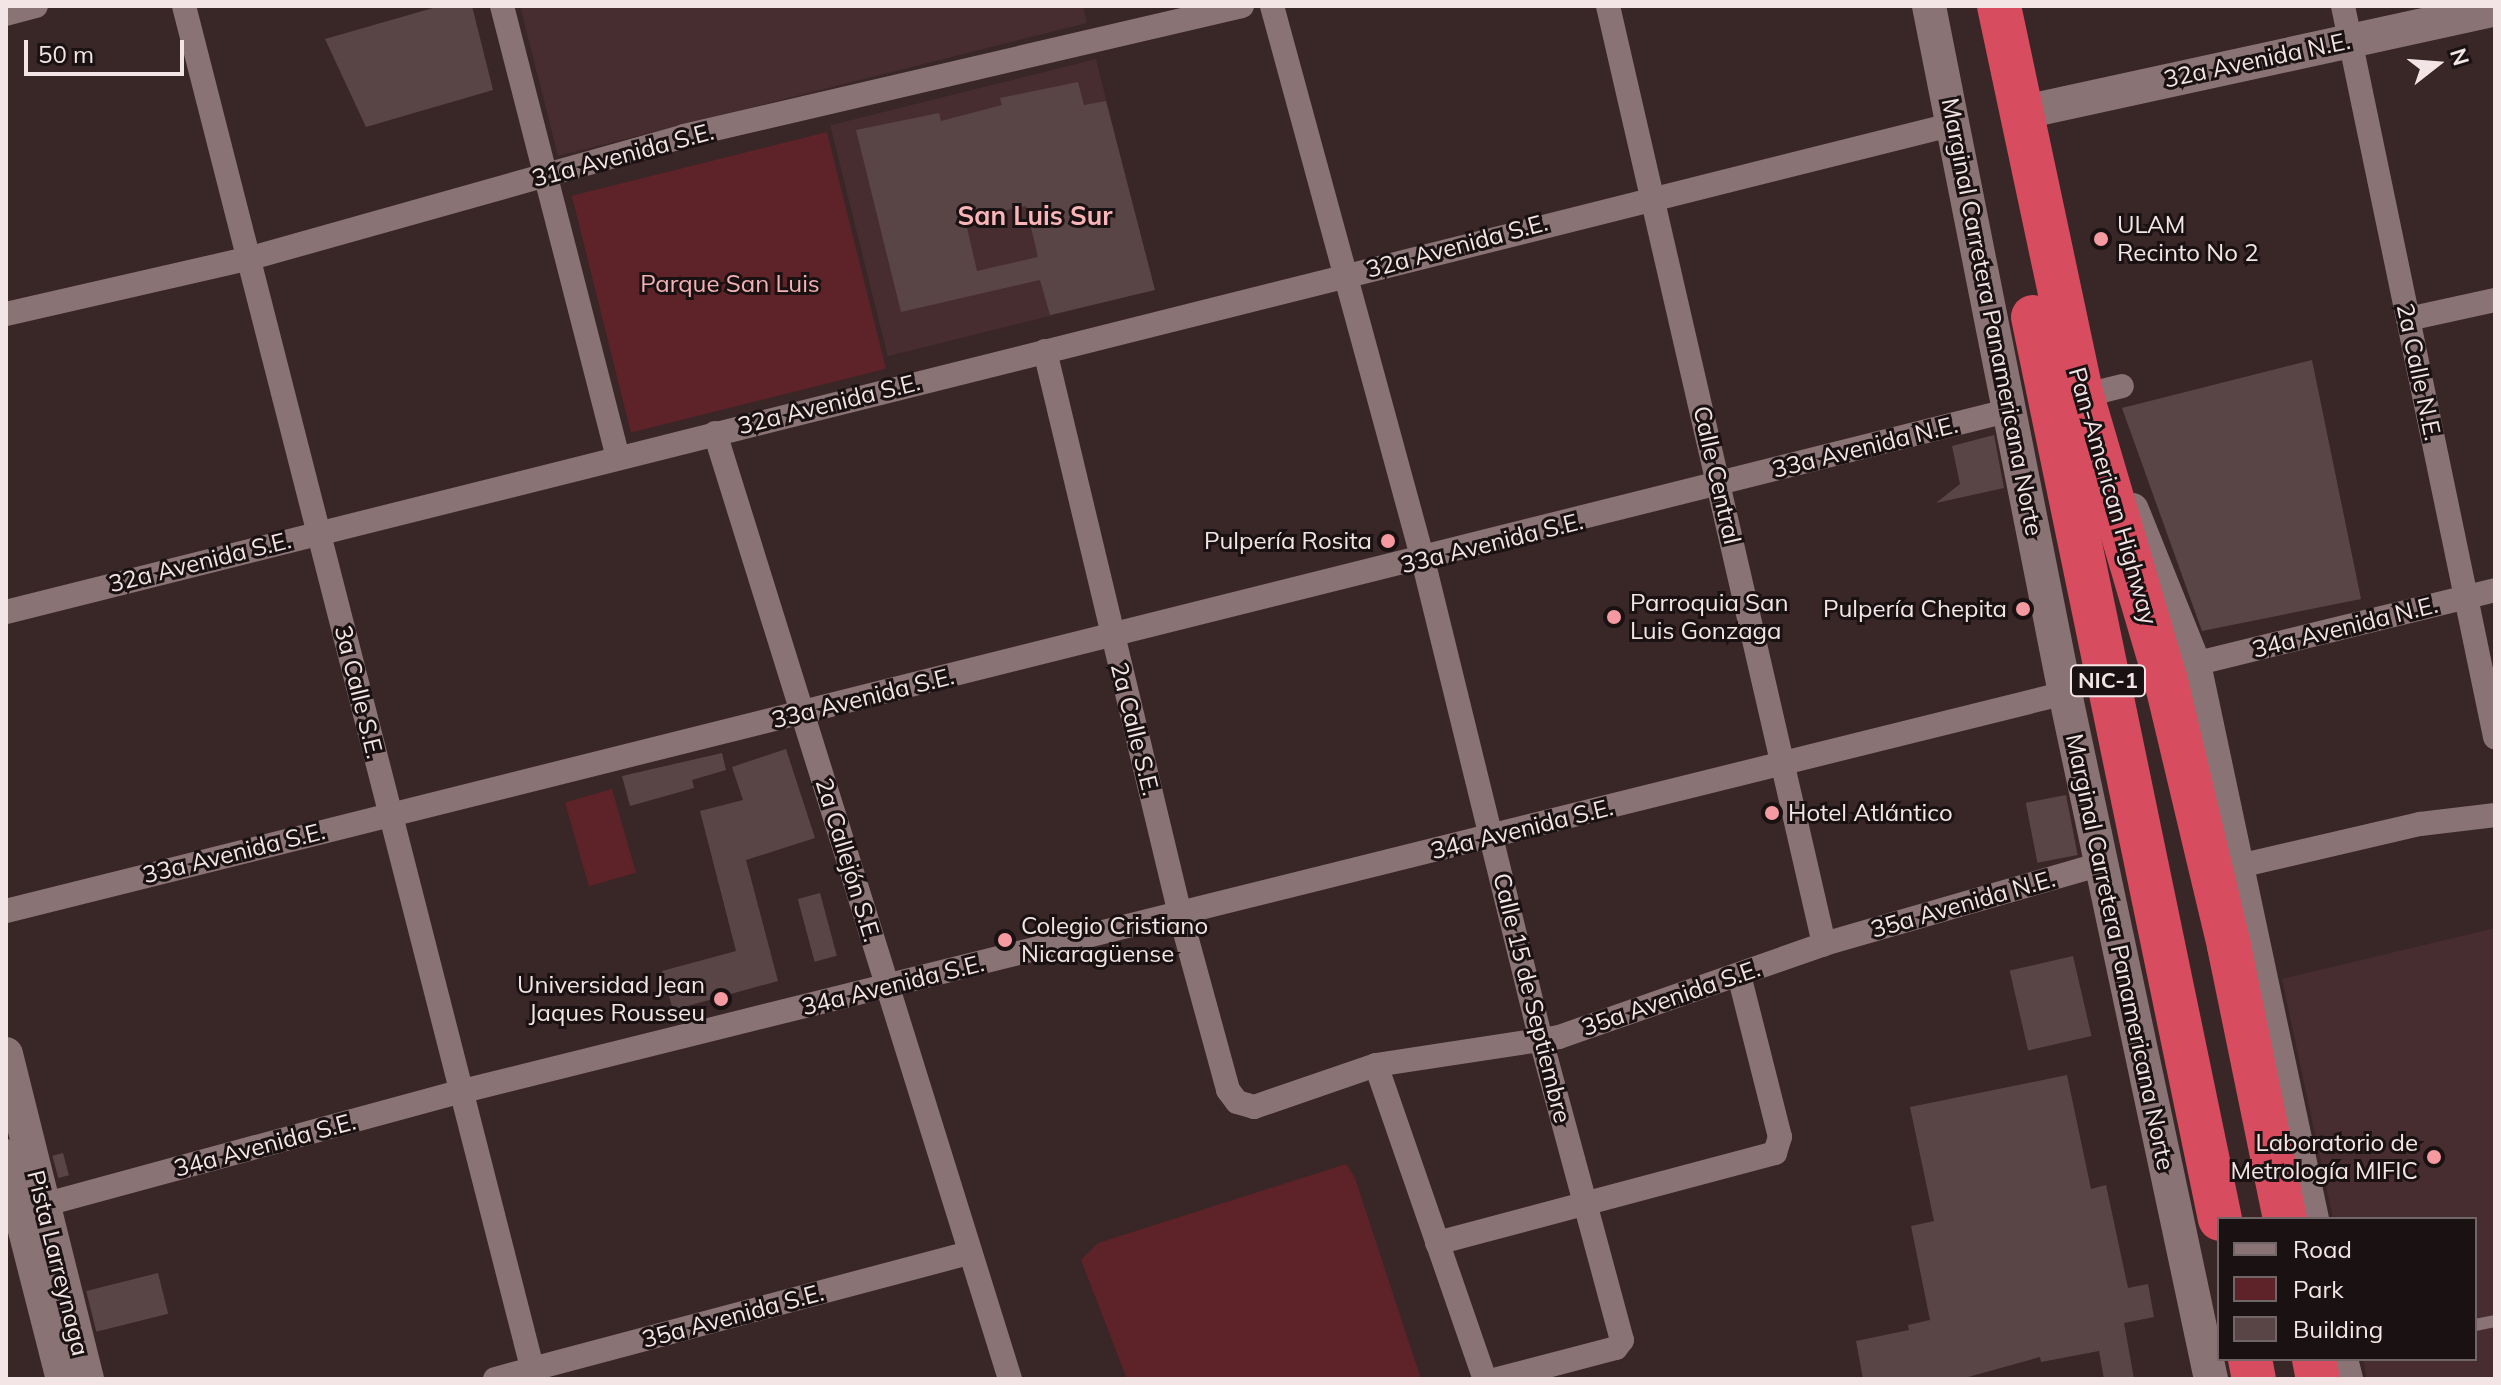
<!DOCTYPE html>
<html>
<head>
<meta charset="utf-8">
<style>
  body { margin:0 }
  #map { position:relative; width:2501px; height:1385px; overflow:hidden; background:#392627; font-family:Mulish,sans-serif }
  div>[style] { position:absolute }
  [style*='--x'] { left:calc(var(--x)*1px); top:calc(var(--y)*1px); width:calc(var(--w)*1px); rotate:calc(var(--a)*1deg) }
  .built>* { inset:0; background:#472d2f; transform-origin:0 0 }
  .green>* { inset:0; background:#5e2229; transform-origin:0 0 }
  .building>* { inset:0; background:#5a4546; transform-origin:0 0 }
  .lane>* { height:12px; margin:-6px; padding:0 6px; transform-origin:6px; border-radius:6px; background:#8a7374 }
  .street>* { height:24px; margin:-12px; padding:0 12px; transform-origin:12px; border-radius:12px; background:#8a7374 }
  .secondary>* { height:34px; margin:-17px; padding:0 17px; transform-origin:17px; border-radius:17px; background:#8a7374 }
  .highway>* { height:44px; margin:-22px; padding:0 22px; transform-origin:22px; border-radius:22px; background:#d84c60 }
  .dots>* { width:22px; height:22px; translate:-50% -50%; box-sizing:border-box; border:4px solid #1a1112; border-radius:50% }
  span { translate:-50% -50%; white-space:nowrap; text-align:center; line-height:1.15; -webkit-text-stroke:6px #1a1112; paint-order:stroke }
  .shield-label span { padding:2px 6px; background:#1a1112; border:2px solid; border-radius:6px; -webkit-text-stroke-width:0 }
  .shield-label { font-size:22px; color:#f3e5e6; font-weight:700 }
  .street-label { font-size:24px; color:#f3e5e6 }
  .poi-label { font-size:24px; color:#f3e5e6 }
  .left { translate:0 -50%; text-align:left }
  .right { translate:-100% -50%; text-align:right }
  .park-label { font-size:24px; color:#f5b2b6 }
  .neighbourhood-label { font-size:26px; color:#fab5b9; font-weight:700 }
  .frame { position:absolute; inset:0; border:8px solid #f3e5e6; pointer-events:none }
  .legend { position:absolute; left:2217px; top:1217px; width:260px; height:144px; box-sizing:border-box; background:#1a1112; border:2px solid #716667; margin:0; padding:10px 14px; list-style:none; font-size:24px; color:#f3e5e6 }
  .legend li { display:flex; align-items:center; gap:16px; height:40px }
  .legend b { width:40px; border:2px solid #716667 }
  .north { position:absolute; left:2397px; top:24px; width:80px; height:80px; -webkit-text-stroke:6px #1a1112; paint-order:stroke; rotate:73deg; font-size:22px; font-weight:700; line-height:32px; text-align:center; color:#f3e5e6 }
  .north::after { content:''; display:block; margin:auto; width:28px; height:36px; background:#f3e5e6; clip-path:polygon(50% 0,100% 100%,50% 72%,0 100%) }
  .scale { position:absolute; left:24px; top:40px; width:160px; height:36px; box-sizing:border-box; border:4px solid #f3e5e6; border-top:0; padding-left:10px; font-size:24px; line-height:28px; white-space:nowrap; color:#f3e5e6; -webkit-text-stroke:6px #1a1112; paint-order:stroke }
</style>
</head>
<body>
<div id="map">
  <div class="built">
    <i style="clip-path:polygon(520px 6px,1083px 6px,1087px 23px,558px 156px)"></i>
    <i style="left:1096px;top:59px;width:238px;height:274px;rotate:76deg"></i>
    <i style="clip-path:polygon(2495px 928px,2495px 1379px,2367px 1379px,2363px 1359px,2475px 1359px,2475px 1219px,2333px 1219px,2282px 979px)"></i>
  </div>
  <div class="green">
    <i style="left:827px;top:132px;width:244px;height:263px;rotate:76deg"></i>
    <i style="left:612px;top:789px;width:87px;height:49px;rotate:74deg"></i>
    <i style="clip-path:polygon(1346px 1164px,1355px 1178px,1421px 1379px,1127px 1379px,1081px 1260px,1098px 1243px)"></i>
  </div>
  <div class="building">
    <i style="clip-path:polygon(440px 6px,472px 6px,493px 90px,366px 127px,325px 39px)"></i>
    <i style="clip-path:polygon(evenodd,1078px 82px,1084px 105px,1106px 101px,1155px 290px,1050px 315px,1040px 280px,901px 312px,856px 130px,939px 113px,941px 121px,1002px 105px,1000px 98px,1078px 82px,1026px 206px,1038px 257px,977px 271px,965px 219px,1026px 206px)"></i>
    <i style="clip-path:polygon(2312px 360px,2361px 599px,2202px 631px,2122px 408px)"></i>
    <i style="clip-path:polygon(1994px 435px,2004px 488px,1936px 503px,1960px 484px,1952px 446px)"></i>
    <i style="clip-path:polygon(786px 749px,815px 838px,746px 860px,778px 981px,673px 1010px,662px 971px,736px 951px,700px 811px,743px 800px,732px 767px)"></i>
    <i style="clip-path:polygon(722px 753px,726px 770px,692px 780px,694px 788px,630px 806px,622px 776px)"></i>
    <i style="left:2066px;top:795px;width:61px;height:41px;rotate:79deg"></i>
    <i style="left:820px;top:893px;width:65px;height:23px;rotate:75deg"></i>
    <i style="left:2073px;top:956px;width:82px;height:65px;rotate:77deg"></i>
    <i style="clip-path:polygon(2067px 1075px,2091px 1189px,2106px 1185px,2128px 1288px,2148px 1284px,2154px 1317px,2124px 1323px,2134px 1379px,2104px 1379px,2099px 1351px,2041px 1362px,2040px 1357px,1961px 1379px,1863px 1379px,1856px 1341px,1909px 1330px,1908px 1325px,1930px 1320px,1911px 1226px,1934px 1221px,1910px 1107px)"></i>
    <i style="left:63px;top:1153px;width:23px;height:11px;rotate:75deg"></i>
    <i style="left:158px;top:1273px;width:42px;height:74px;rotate:76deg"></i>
  </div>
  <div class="lane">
    <i style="--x:2475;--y:1325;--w:20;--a:-11"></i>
  </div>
  <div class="street">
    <i style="--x:184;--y:6;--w:1417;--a:75.66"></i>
    <i style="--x:502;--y:6;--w:466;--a:75.6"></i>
    <i style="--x:1272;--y:6;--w:574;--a:74.75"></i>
    <i style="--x:1423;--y:560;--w:494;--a:76.2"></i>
    <i style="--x:1541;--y:1040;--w:311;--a:74.9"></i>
    <i style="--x:1622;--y:1340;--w:10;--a:127"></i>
    <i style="--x:1616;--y:1348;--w:122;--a:165.3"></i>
    <i style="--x:1608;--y:6;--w:963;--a:77.03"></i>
    <i style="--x:2343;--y:6;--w:747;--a:78.25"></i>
    <i style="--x:6;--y:14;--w:31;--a:-15"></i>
    <i style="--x:6;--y:314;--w:251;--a:-12.9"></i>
    <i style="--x:251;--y:258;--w:450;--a:-15.7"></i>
    <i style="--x:684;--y:136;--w:573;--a:-13.11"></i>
    <i style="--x:2408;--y:319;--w:89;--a:-12.3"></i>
    <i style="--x:1045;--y:351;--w:579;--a:76.52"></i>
    <i style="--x:1180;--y:914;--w:182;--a:74.7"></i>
    <i style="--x:1228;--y:1090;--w:15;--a:53"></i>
    <i style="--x:1237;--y:1102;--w:18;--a:16"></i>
    <i style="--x:1254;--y:1107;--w:129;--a:-19"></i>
    <i style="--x:1376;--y:1065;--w:185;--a:-8.7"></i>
    <i style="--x:1559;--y:1037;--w:281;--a:-19.3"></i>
    <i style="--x:1824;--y:944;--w:289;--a:-16.1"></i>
    <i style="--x:2082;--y:396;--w:41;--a:-14"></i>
    <i style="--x:715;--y:433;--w:991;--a:72.68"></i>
    <i style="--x:6;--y:612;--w:2008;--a:-14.06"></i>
    <i style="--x:2194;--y:664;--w:310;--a:-13.8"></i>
    <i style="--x:2239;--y:866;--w:186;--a:-13.1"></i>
    <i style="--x:2420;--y:824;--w:76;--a:-6.8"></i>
    <i style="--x:6;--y:911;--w:2067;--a:-14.03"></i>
    <i style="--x:1376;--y:1065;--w:332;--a:70.9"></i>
    <i style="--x:28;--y:1209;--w:451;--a:-15.2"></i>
    <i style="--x:463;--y:1091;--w:1651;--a:-13.95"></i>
    <i style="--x:1437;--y:1243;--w:350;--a:-14.9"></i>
    <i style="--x:1775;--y:1153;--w:17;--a:-73"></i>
    <i style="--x:1780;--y:1137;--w:167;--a:-104.2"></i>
    <i style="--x:495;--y:1379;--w:491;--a:-14.9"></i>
  </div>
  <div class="secondary">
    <i style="--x:1929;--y:6;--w:700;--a:78.8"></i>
    <i style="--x:2065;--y:693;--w:701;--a:77.99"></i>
    <i style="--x:2020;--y:113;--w:486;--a:-12.3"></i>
    <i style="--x:2132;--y:510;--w:166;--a:68.1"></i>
    <i style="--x:2194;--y:664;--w:567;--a:78"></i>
    <i style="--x:6;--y:1054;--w:335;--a:76"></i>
    <i style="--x:6;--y:1156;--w:230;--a:75.7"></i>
    <i style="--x:2341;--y:1359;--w:21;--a:76"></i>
  </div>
  <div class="highway">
    <i style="--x:1999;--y:6;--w:399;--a:78"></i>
    <i style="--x:2082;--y:396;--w:297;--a:73.6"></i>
    <i style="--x:2166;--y:681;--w:272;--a:76.6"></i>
    <i style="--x:2229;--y:946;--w:279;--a:78.4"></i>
    <i style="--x:2033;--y:317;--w:921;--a:78.29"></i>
    <i style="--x:2250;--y:1359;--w:20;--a:79"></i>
    <i style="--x:2314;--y:1359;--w:20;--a:79"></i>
  </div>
  <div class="dots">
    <i style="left:2101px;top:239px;background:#f49aa0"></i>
    <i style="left:1388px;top:541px;background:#f49aa0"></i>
    <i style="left:2023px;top:609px;background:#f49aa0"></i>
    <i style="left:1614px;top:617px;background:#f49aa0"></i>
    <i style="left:1772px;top:813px;background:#f49aa0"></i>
    <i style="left:1005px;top:940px;background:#f49aa0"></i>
    <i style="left:721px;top:999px;background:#f49aa0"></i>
    <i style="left:2434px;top:1157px;background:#f49aa0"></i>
  </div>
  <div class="shield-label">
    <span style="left:2108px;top:681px">NIC-1</span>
  </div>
  <div class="street-label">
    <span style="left:2257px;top:60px;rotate:-12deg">32a Avenida N.E.</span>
    <span style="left:623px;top:155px;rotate:-15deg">31a Avenida S.E.</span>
    <span style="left:1457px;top:246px;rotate:-15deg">32a Avenida S.E.</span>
    <span style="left:1992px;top:317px;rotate:79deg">Marginal Carretera Panamericana Norte</span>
    <span style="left:2419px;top:372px;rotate:78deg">2a Calle N.E.</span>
    <span style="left:829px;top:404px;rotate:-14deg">32a Avenida S.E.</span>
    <span style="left:1865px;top:447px;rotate:-14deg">33a Avenida N.E.</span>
    <span style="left:1717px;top:475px;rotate:77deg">Calle Central</span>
    <span style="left:2113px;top:496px;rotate:74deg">Pan-American Highway</span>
    <span style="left:1492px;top:543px;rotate:-14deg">33a Avenida S.E.</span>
    <span style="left:200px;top:562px;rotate:-14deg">32a Avenida S.E.</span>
    <span style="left:2345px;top:627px;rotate:-14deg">34a Avenida N.E.</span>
    <span style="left:359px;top:692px;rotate:76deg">3a Calle S.E.</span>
    <span style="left:863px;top:698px;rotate:-14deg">33a Avenida S.E.</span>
    <span style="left:1135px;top:729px;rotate:76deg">2a Calle S.E.</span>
    <span style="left:1522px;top:829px;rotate:-14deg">34a Avenida S.E.</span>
    <span style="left:234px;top:853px;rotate:-14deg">33a Avenida S.E.</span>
    <span style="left:848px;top:860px;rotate:73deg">2a Callejón S.E.</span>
    <span style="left:1963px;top:904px;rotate:-16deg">35a Avenida N.E.</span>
    <span style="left:2120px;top:952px;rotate:78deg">Marginal Carretera Panamericana Norte</span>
    <span style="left:893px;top:985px;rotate:-14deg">34a Avenida S.E.</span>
    <span style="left:1532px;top:998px;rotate:76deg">Calle 15 de Septiembre</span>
    <span style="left:1671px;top:998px;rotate:-19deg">35a Avenida S.E.</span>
    <span style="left:265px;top:1145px;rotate:-15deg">34a Avenida S.E.</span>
    <span style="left:58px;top:1263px;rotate:76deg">Pista Larreynaga</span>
    <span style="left:733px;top:1316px;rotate:-15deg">35a Avenida S.E.</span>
  </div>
  <div class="poi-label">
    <span class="left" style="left:2117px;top:239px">ULAM<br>Recinto No 2</span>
    <span class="right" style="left:1372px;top:541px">Pulpería Rosita</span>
    <span class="left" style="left:1630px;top:617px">Parroquia San<br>Luis Gonzaga</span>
    <span class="right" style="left:2007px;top:609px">Pulpería Chepita</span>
    <span class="left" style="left:1788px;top:813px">Hotel Atlántico</span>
    <span class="left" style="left:1021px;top:940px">Colegio Cristiano<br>Nicaragüense</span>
    <span class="right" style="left:705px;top:999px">Universidad Jean<br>Jaques Rousseu</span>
    <span class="right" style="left:2418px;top:1157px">Laboratorio de<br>Metrología MIFIC</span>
  </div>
  <div class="park-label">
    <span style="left:730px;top:284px">Parque San Luis</span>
  </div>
  <div class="neighbourhood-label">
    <span style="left:1035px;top:216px">San Luis Sur</span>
  </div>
  <div class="frame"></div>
  <ul class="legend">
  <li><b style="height:10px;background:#8a7374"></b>Road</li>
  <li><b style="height:22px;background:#5e2229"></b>Park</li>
  <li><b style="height:22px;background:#5a4546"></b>Building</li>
  </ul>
  <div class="north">N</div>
  <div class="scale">50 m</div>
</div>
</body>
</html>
